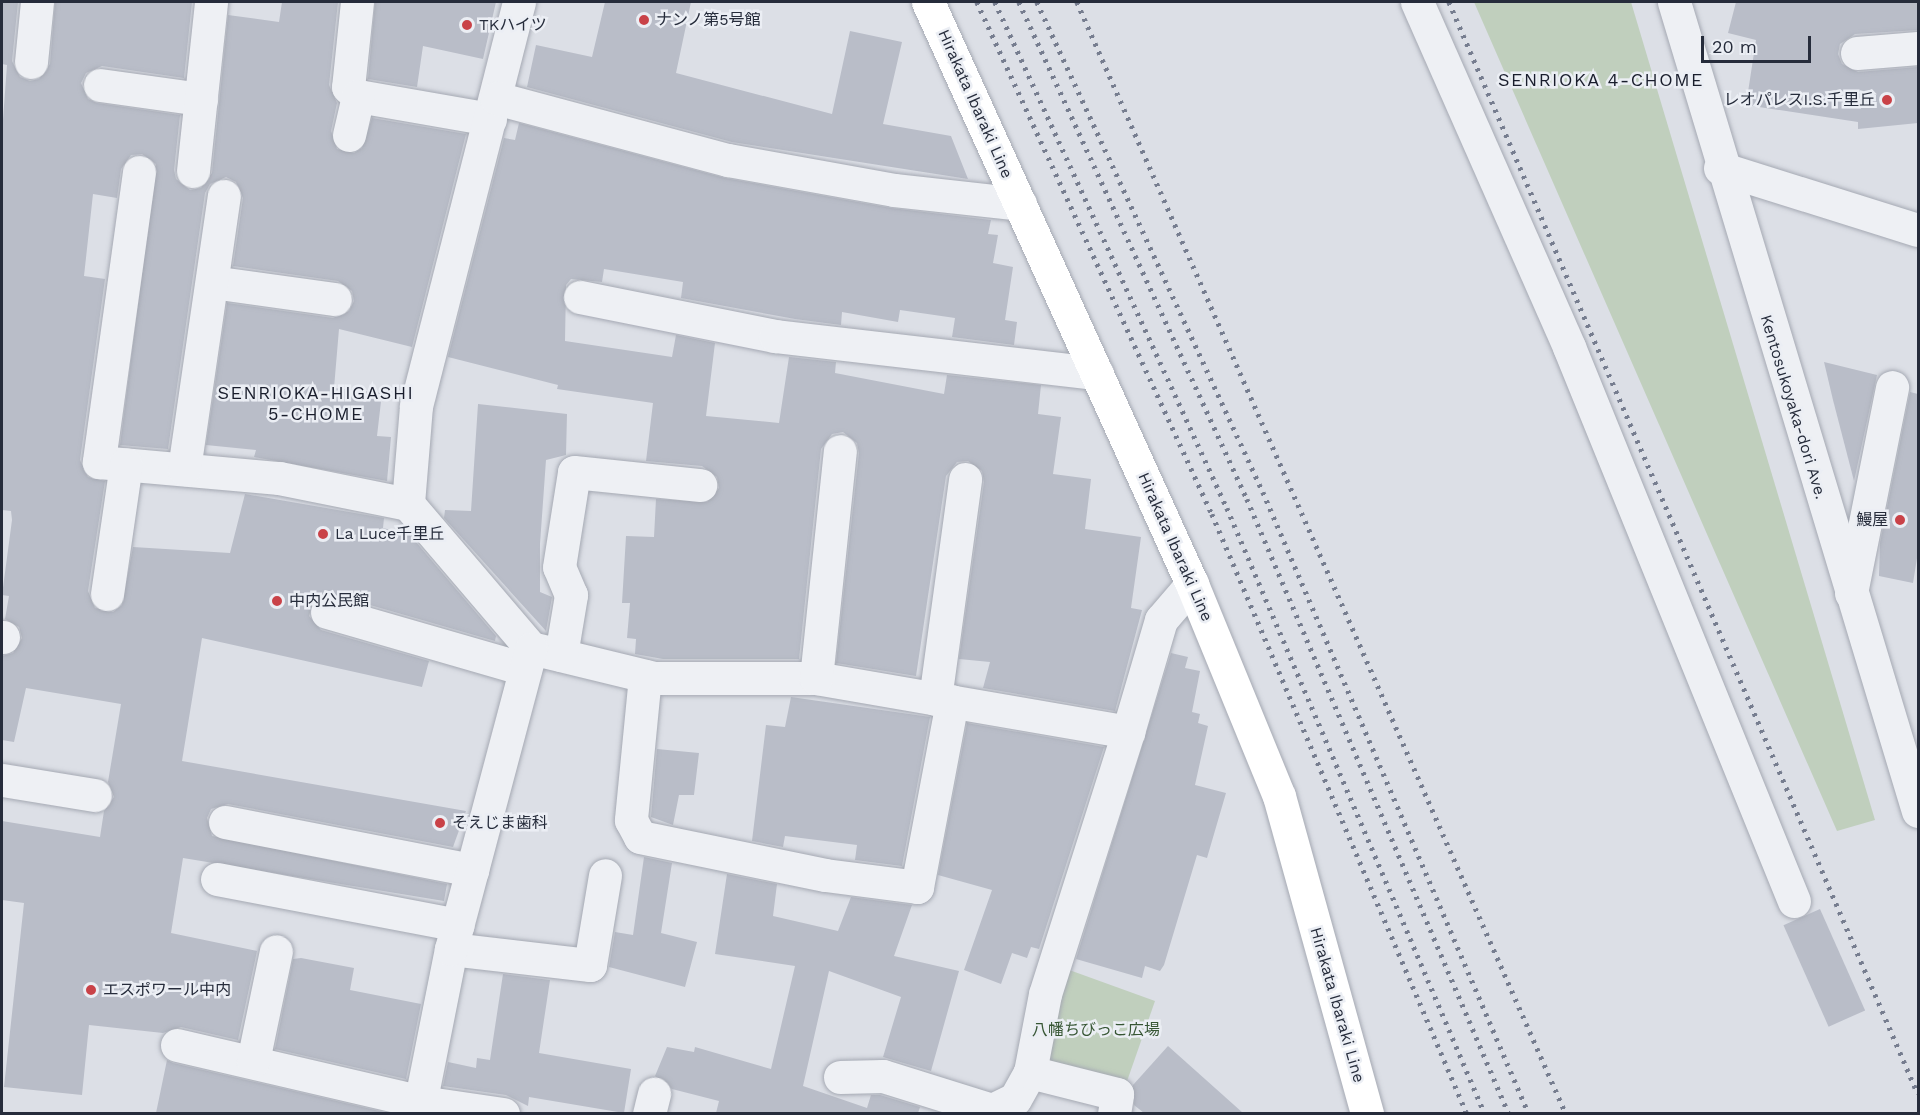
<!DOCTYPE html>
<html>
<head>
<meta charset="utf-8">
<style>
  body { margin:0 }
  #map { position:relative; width:1920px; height:1115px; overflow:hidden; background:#dcdfe6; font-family:"Work Sans","Noto Sans JP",sans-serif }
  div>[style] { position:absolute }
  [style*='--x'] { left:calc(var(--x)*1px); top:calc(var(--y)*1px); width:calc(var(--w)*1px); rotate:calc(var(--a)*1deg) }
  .green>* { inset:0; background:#c0cfbd }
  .building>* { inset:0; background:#b9bdc8; transform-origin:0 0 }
  .roads { filter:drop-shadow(0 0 2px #a5a9b3) drop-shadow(0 0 2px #a5a9b3) }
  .minor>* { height:33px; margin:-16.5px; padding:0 16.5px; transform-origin:16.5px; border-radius:16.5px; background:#eef0f4 }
  .major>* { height:33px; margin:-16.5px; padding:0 16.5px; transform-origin:16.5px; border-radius:16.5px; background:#fff }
  .rail>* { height:4.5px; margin-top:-2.25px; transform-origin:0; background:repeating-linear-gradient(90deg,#767d8f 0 3px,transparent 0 9px) }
  .dots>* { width:16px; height:16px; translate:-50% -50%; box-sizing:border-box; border:3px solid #ebeef4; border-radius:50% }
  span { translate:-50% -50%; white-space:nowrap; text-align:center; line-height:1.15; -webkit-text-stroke:5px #ebeef4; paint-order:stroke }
  .poi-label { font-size:16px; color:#262c3b }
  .left { translate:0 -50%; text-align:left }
  .right { translate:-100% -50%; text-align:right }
  .street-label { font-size:16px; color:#262c3b }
  .park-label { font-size:16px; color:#375634 }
  .neighbourhood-label { font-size:18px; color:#191d2c; letter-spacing:1.5px }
  .frame { position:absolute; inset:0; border:3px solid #262c3b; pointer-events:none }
  .scale { position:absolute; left:1701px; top:36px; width:110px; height:27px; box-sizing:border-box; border:3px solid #262c3b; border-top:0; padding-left:8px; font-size:18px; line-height:21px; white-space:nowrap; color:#262c3b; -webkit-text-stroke:4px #ebeef4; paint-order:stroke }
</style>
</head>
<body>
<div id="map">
  <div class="green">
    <i style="clip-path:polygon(1474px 2px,1631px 2px,1875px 820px,1837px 831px)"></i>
    <i style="clip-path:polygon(1061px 967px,1155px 1001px,1125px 1087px,1038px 1067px)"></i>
  </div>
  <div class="building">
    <i style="clip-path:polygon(2px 2px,18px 2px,12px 61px,20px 77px,30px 81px,39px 79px,50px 64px,55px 2px,192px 2px,184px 78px,102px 66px,86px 73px,81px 83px,88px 99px,97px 103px,180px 115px,174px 170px,176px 179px,190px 190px,201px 188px,212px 173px,228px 15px,279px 22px,282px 2px,338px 2px,329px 85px,337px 103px,331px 131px,337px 149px,354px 153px,362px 148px,372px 118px,466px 134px,412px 347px,339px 329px,334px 388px,382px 393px,377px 436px,391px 437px,387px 481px,254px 457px,256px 450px,206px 445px,227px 303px,333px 318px,349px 311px,354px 301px,352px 291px,338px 281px,233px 266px,243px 198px,236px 182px,226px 177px,210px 184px,205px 193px,168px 449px,120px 445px,156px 164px,142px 154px,131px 155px,121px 169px,117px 198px,93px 194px,84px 276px,105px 279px,80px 460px,88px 477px,105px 481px,88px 591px,95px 608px,113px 612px,122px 605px,133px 547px,230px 553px,245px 494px,384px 518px,383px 528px,410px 535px,496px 636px,495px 641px,332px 594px,314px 599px,309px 616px,321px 630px,429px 661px,422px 687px,202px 638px,182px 761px,466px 811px,453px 847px,228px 804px,211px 809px,207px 818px,212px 836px,447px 884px,444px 901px,183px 858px,171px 933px,257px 951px,238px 1040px,181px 1027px,163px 1033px,89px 1025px,82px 1095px,4px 1087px,24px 903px,2px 900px,2px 821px,100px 837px,104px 811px,114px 797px,108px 782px,121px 704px,26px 688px,14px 742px,2px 740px,2px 656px,13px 653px,22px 638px,19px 627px,5px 619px,9px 596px,2px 595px,12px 520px,11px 511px,2px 510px,2px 133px,7px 65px,2px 64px)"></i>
    <i style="clip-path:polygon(375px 2px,496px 2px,483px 59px,423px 46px,417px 87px,368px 79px)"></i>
    <i style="clip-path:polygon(605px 2px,691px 2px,676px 73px,832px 114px,850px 31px,902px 42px,883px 124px,951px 136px,968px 179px,732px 142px,527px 87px,536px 45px,592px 57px)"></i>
    <i style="clip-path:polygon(1736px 2px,1918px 2px,1918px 30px,1855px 34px,1840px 44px,1838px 54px,1842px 64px,1858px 72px,1918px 67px,1918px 123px,1858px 129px,1858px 122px,1746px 105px,1756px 40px,1728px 33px)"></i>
    <i style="clip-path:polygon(519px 123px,725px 178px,891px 208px,991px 220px,988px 234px,998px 235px,993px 263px,1013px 267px,1005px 320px,1017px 322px,1014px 345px,952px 337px,955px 318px,900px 310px,898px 322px,842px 312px,841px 325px,795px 319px,681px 298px,683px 282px,604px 269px,602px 282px,571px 279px,566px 285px,565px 341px,672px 357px,676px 335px,715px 343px,706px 416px,779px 423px,789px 357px,836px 362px,835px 373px,944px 394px,947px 375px,1041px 385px,1038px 414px,1061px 417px,1053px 474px,1091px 479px,1085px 529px,1141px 537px,1131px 608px,1142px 610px,1115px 711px,983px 688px,990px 662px,959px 659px,984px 482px,982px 471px,968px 461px,957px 462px,946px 476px,916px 676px,836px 663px,859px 453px,857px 443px,843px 432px,832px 434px,821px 449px,799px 659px,663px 659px,635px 654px,636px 639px,627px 638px,630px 603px,622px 603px,626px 536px,654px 537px,656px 499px,707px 502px,719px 488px,717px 477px,702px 466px,646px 461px,653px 403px,557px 389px,558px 385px,448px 357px,504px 138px,515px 140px)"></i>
    <i style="clip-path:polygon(1824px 362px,1877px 375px,1854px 481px,1833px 400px)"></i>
    <i style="clip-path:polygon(1910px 392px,1918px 394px,1918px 552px,1913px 583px,1879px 576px,1880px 543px)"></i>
    <i style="clip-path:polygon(478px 404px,567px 414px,566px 455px,546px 460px,540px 544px,540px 592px,552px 597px,546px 631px,444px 518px,445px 510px,471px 511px)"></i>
    <i style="clip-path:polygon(1171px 653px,1188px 657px,1185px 668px,1200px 671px,1192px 712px,1200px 714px,1198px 723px,1208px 726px,1195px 785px,1226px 793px,1207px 858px,1197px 855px,1164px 965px,1160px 971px,1145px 966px,1142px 978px,1076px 959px)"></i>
    <i style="clip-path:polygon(791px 697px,930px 717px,902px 866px,855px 860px,857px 845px,785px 836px,783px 847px,752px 841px,766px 725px,785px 727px)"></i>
    <i style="clip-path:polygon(967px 723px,1104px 747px,1039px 949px,1031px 947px,1027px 958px,1012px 953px,1001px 984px,964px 970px,992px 890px,938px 875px)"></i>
    <i style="clip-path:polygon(657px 749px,699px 753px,694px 795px,679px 795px,673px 825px,651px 817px)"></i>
    <i style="clip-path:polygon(644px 857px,672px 863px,661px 933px,697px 942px,685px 987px,609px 967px,615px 932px,633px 935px)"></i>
    <i style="clip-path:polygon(727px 874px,777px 884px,773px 916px,838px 931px,851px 897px,912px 905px,894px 956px,959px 971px,931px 1071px,883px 1057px,901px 997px,829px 971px,803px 1086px,867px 1108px,871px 1095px,880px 1095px,920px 1107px,918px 1113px,716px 1113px,719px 1101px,672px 1089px,655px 1076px,667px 1047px,694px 1052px,695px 1047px,771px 1069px,795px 966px,715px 954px)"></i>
    <i style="left:1820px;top:909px;width:111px;height:40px;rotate:66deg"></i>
    <i style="clip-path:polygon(301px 958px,354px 968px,350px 990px,421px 1004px,406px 1079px,275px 1049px,293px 959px)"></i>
    <i style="clip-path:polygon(503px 974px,550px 980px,539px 1053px,631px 1069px,624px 1113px,529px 1097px,528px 1106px,506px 1095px,443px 1086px,448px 1062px,476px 1068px,477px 1058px,490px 1060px)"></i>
    <i style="clip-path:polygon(1168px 1046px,1243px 1113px,1144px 1113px,1134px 1105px,1133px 1085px)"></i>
    <i style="clip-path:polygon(167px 1060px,173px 1063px,388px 1113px,156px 1113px)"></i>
  </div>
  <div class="roads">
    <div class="minor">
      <i style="--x:357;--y:2;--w:85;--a:96"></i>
      <i style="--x:348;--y:87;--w:13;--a:42"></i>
      <i style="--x:358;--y:96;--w:134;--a:9.9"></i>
      <i style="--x:519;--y:2;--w:417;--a:104.3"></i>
      <i style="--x:416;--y:406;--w:98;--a:94.7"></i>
      <i style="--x:408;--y:504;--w:189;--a:49.5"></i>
      <i style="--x:531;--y:648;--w:127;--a:13.7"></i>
      <i style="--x:654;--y:678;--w:162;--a:0"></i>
      <i style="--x:816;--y:678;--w:317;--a:9.8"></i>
      <i style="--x:1128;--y:732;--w:117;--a:-73.6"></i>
      <i style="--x:1161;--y:620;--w:48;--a:-49.3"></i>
      <i style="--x:1417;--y:2;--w:377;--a:66.2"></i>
      <i style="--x:1569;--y:347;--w:598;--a:67.9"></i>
      <i style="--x:1674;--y:2;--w:845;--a:73.22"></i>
      <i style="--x:1857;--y:53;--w:61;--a:-4.7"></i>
      <i style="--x:31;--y:62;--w:60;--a:-84.3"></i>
      <i style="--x:100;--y:85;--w:102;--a:7.9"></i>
      <i style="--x:496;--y:98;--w:240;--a:15"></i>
      <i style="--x:728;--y:160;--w:169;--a:10.2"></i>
      <i style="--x:894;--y:190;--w:127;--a:6.3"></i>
      <i style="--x:349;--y:135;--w:40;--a:-77"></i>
      <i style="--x:1720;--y:168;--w:207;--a:17.4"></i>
      <i style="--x:193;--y:171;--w:170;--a:-83.9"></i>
      <i style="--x:139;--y:172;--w:293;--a:97.9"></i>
      <i style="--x:99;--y:462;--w:181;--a:5.1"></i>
      <i style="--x:279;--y:478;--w:132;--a:11.4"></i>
      <i style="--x:212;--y:282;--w:124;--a:7.9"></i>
      <i style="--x:580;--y:297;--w:199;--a:11.3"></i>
      <i style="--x:775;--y:336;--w:324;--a:6.6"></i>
      <i style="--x:184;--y:469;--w:276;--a:-81.7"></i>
      <i style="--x:1851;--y:593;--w:210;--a:-78.7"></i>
      <i style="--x:107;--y:594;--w:131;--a:-81.7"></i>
      <i style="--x:327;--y:612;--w:206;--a:16.1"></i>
      <i style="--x:2;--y:637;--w:1;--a:0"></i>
      <i style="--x:561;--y:655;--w:61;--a:-80.5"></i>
      <i style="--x:571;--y:595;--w:30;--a:-113"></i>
      <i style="--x:559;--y:567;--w:96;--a:-81"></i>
      <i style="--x:574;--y:472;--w:127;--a:5.9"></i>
      <i style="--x:645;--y:676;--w:145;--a:95.6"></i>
      <i style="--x:631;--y:820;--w:19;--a:62"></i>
      <i style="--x:640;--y:837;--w:189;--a:11.6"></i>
      <i style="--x:825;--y:875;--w:93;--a:7.4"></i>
      <i style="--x:917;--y:887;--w:189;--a:-79.3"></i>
      <i style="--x:816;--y:678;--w:228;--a:-84"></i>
      <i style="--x:935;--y:699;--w:222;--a:-82.2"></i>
      <i style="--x:2;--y:780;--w:94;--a:9.2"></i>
      <i style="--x:225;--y:822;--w:252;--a:11"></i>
      <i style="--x:217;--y:879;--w:245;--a:10.8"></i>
      <i style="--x:451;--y:949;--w:140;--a:6.6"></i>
      <i style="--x:590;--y:965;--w:91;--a:-80.5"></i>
      <i style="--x:177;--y:1045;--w:251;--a:13.1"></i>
      <i style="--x:421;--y:1102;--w:83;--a:8.3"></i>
      <i style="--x:253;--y:1061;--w:112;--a:-78.2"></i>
      <i style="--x:840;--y:1077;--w:43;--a:-1.3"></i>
      <i style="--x:883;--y:1076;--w:114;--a:17.3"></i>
      <i style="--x:992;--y:1110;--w:25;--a:-26"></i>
      <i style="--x:1015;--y:1099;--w:31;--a:-61"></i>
      <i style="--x:418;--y:1114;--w:168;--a:-78.7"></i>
      <i style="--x:451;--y:949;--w:311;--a:-75.1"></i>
      <i style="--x:649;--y:1114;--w:21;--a:-76"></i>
      <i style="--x:1114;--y:1114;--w:20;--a:-81"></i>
      <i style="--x:1117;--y:1094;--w:90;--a:-165.8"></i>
      <i style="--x:1030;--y:1072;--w:79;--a:-79.1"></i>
      <i style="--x:1045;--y:994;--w:275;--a:-72.4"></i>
    </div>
    <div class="major">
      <i style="--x:928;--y:2;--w:639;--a:65.6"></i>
      <i style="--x:1192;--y:584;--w:229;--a:67.7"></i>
      <i style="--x:1279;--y:796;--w:330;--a:74.5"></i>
    </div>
  </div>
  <div class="rail">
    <i style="--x:977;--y:2;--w:563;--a:65.35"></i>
    <i style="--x:1212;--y:514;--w:652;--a:66.97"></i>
    <i style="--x:995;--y:2;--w:557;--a:65.37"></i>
    <i style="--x:1227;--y:508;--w:659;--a:66.94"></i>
    <i style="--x:1019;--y:2;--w:547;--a:65.36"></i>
    <i style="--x:1247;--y:499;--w:668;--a:66.93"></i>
    <i style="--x:1037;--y:2;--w:540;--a:65.24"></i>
    <i style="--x:1263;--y:492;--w:676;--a:66.85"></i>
    <i style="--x:1077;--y:2;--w:1215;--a:66.26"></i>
    <i style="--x:1449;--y:2;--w:1188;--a:66.76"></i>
  </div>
  <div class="dots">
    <i style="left:644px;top:20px;background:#c94248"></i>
    <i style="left:467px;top:25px;background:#c94248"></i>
    <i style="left:1887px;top:100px;background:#c94248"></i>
    <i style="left:1900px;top:520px;background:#c94248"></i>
    <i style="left:323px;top:534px;background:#c94248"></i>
    <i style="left:277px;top:601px;background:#c94248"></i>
    <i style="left:440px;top:823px;background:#c94248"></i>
    <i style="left:91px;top:990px;background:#c94248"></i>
  </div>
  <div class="poi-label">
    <span class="left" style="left:656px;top:20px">ナンノ第5号館</span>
    <span class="left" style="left:479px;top:25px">TKハイツ</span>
    <span class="right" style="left:1875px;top:100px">レオパレスI.S.千里丘</span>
    <span class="right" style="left:1888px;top:520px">鰻屋</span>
    <span class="left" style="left:335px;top:534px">La Luce千里丘</span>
    <span class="left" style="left:289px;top:601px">中内公民館</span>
    <span class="left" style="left:452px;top:823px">そえじま歯科</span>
    <span class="left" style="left:103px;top:990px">エスポワール中内</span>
  </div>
  <div class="street-label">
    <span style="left:975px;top:104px;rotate:66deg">Hirakata Ibaraki Line</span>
    <span style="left:1793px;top:407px;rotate:73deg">Kentosukoyaka-dori Ave.</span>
    <span style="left:1175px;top:547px;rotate:66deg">Hirakata Ibaraki Line</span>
    <span style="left:1337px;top:1005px;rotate:74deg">Hirakata Ibaraki Line</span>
  </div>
  <div class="park-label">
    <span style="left:1096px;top:1030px">八幡ちびっこ広場</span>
  </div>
  <div class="neighbourhood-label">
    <span style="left:1601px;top:80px">SENRIOKA 4-CHOME</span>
    <span style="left:316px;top:404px">SENRIOKA-HIGASHI<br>5-CHOME</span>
  </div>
  <div class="frame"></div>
  <div class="scale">20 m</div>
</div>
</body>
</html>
